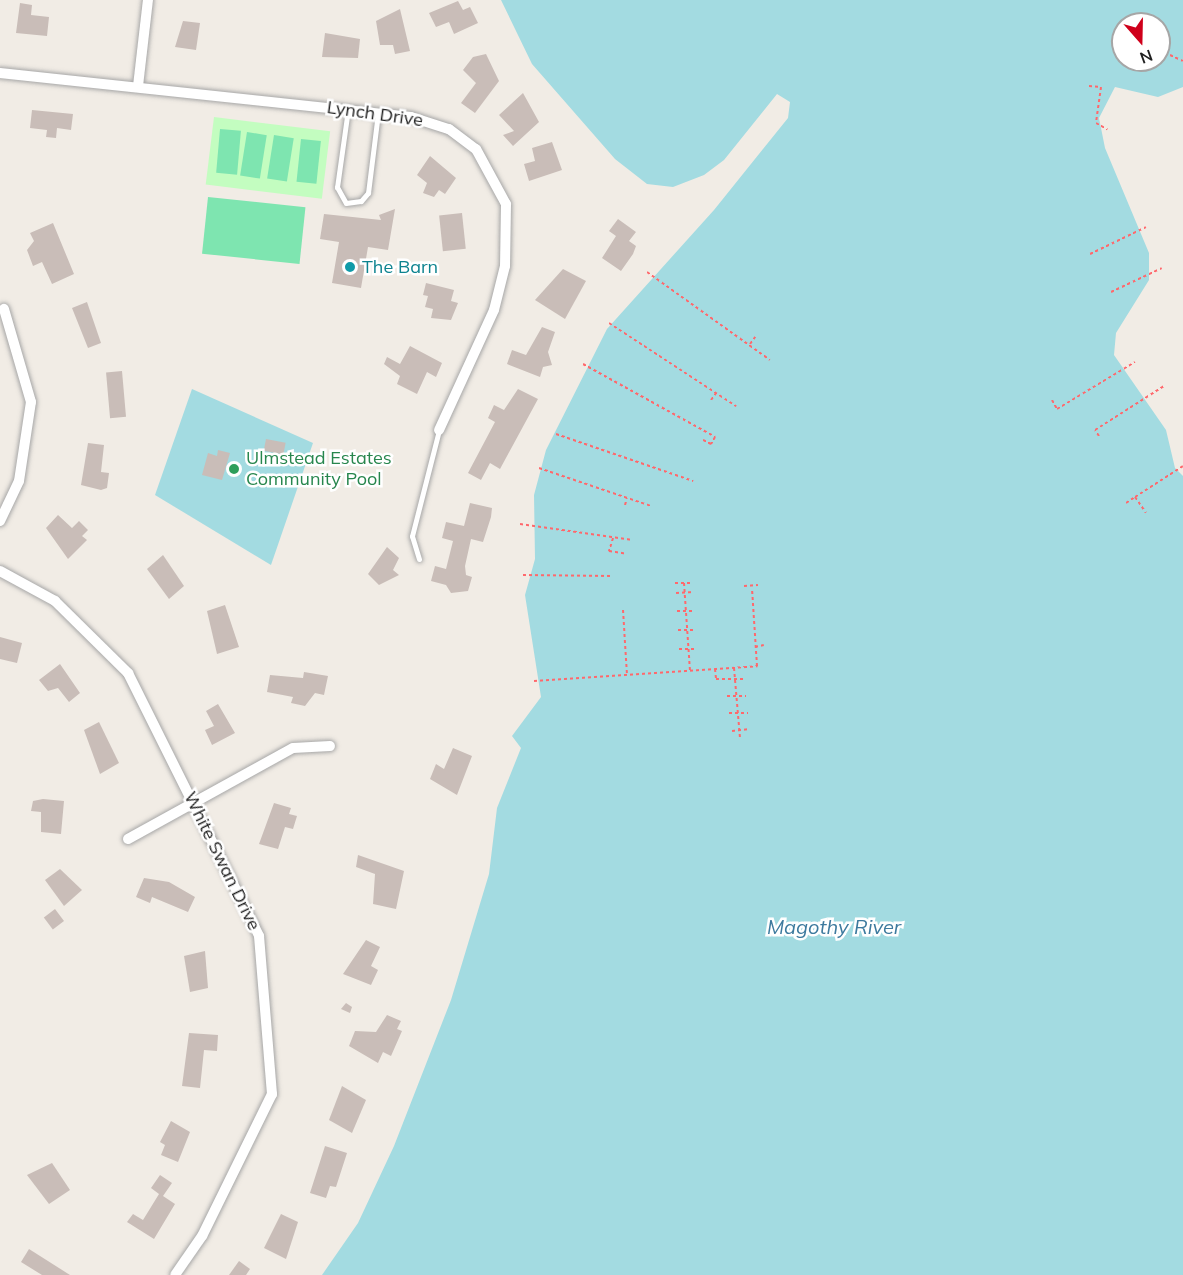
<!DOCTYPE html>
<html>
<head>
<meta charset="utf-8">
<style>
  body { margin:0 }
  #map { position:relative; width:1183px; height:1275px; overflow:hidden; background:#f1ece5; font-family:Mulish,sans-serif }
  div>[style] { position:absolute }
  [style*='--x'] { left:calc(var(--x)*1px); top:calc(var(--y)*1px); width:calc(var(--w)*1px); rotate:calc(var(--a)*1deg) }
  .park>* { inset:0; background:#c3fdc0; transform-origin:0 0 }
  .pitch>* { inset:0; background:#7ee5b0; transform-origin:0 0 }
  .water>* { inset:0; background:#a3dbe1 }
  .building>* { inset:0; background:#c9bdb8; transform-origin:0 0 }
  .path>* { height:2px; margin-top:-1px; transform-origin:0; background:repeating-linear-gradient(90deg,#ff686c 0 3px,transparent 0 6px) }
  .roads { filter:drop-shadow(0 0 2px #a7a7a7) drop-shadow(0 0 2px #a7a7a7) }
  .service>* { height:5px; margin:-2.5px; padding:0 2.5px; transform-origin:2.5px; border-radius:2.5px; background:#fff }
  .minor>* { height:10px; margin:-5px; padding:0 5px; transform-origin:5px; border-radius:5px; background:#fff }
  .dots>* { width:16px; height:16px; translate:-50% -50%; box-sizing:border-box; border:3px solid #fff; border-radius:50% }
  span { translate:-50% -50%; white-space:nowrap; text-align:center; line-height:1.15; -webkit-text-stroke:5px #fff; paint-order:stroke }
  .street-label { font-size:18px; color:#202020 }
  .culture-label { font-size:18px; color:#0d838f }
  .left { translate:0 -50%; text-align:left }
  .leisure-label { font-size:18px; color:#27864d }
  .water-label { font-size:20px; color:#3d7a9e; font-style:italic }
  .north { position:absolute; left:1111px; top:12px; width:60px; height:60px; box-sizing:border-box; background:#fff; border:2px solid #a6a6a6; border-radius:50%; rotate:160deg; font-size:16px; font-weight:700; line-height:24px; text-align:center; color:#202020 }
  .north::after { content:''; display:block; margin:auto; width:21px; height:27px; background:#cf001b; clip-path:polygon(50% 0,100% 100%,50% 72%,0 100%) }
</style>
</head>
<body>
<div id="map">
  <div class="park">
    <i style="left:214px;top:117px;width:117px;height:68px;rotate:7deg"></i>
  </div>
  <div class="pitch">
    <i style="left:220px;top:129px;width:21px;height:44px;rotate:5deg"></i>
    <i style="left:247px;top:132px;width:20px;height:44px;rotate:9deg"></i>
    <i style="left:274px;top:135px;width:20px;height:44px;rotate:9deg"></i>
    <i style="left:301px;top:139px;width:20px;height:43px;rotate:6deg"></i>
    <i style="left:208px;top:197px;width:98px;height:57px;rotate:6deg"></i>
  </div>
  <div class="water">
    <i style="clip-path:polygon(evenodd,501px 0,1183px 0,1183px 87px,1158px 97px,1115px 87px,1099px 118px,1105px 148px,1149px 253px,1149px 280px,1116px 333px,1114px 355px,1166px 430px,1175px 468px,1183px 476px,1183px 1275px,322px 1275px,358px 1223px,394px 1146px,451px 1000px,489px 874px,497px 808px,521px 748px,512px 736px,541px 697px,525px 595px,535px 559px,534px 495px,546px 450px,607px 329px,714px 210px,788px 118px,790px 102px,777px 94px,724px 160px,704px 175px,673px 187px,647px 184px,615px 159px,532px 64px,501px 0,1123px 24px,1159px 24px,1159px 60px,1123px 60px,1123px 24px)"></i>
    <i style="clip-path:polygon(192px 389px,313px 443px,271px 565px,155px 495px)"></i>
  </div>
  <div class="building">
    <i style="clip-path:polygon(458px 1px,463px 10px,470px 7px,478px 23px,454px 34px,449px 22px,436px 27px,429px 13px)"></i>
    <i style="clip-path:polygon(20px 3px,32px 5px,31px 15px,49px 17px,47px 36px,16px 33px)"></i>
    <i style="clip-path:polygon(400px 9px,410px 51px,395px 54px,393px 45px,380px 45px,376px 21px)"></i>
    <i style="clip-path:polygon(183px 21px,200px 23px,196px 50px,175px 47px)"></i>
    <i style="clip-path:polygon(325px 33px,360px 39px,358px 58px,322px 57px)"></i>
    <i style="clip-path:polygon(486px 54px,499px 81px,475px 113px,461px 103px,476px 83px,463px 70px,473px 57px)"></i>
    <i style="clip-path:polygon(523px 93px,539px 122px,513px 146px,503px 135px,514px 131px,499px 115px)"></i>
    <i style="clip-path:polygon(32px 110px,73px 114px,71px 130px,57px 128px,56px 138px,46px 137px,47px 130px,30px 128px)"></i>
    <i style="clip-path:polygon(552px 142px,562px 170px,529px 181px,524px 164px,535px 161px,532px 148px)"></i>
    <i style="clip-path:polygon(430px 156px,456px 178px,445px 194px,439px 190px,434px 197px,423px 193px,427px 183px,417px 175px)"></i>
    <i style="clip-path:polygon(395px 209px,388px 250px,368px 247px,361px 288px,332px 283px,339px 242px,320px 239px,324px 214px,381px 220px,379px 215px)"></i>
    <i style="left:462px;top:213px;width:36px;height:23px;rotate:84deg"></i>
    <i style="clip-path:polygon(618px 219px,636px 232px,629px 241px,636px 246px,633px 254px,621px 271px,602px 258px,616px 236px,609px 231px)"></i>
    <i style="clip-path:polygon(53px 223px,74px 274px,52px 284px,42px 262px,33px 266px,27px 250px,34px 241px,30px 233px)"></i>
    <i style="clip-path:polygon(563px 269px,586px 281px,565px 319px,535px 300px)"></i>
    <i style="clip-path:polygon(426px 283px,454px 290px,451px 301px,458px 303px,451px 320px,431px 318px,433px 309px,425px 307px,428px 296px,423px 295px)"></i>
    <i style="clip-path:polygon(87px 302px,101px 343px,88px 348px,72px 308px)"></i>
    <i style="clip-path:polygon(542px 327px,555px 332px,548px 352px,552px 365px,543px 367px,540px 377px,507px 364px,512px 350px,526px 355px)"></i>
    <i style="clip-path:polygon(410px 346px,442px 363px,436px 377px,427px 372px,417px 394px,397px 384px,400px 376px,384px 364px,387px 357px,400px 364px)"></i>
    <i style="left:122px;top:371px;width:46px;height:16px;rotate:85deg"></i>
    <i style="clip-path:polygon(518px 389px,538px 399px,500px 469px,490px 463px,481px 480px,468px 473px,495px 422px,488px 418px,494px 405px,504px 410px)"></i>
    <i style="left:266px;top:439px;width:20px;height:12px;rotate:11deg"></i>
    <i style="clip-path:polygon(88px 443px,104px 445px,101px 472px,109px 473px,107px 488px,101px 490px,81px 485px)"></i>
    <i style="clip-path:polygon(218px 450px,230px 453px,222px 480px,202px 475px,208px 453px,217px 456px)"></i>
    <i style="clip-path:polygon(470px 503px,492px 508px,491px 517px,483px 542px,471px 539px,465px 566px,466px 575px,472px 577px,468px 591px,451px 593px,446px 585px,431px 581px,435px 566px,446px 569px,453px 541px,442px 538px,446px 522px,464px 526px)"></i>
    <i style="clip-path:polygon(58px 515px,72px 528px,79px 521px,88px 530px,82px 536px,87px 540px,68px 559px,46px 528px)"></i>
    <i style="clip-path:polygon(387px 547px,399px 558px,393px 570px,399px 575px,379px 585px,368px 574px)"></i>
    <i style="clip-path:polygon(163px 555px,184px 586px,169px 599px,147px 569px)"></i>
    <i style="clip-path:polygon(225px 605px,239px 647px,217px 654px,207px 611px)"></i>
    <i style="clip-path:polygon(0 637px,22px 643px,17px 663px,0 659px)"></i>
    <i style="clip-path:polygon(60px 664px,80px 693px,69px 702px,58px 688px,48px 691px,39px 680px)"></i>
    <i style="clip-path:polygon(304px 672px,328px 676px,324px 695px,315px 693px,305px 706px,291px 703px,293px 697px,267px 692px,270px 675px,303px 678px)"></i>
    <i style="clip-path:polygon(218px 704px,235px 733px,212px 745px,205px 730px,214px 726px,206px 711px)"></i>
    <i style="clip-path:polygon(99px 722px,119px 763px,100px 774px,84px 730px)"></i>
    <i style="clip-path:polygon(453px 748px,472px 756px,457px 795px,430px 779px,436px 764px,444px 769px)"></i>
    <i style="clip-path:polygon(43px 799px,64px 801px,61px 834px,41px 832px,41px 812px,31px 811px,33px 801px)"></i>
    <i style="clip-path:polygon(274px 803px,291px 808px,289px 814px,297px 816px,293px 829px,285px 827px,278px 849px,259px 844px)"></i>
    <i style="clip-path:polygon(358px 855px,404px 871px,396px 909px,373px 904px,375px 874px,356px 867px)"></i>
    <i style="clip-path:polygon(60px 869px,82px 890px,64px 906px,45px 880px)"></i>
    <i style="clip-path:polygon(144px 878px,169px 882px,195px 897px,188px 912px,152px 897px,150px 903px,136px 897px)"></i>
    <i style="left:55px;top:909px;width:15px;height:14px;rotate:53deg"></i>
    <i style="clip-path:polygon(366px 940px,380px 947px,371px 966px,378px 970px,371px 985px,343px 974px)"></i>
    <i style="clip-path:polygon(205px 951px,208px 988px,190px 992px,184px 956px)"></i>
    <i style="clip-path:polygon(346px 1003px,352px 1007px,350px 1013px,341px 1009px)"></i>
    <i style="clip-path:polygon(387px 1015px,401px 1021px,397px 1029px,402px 1031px,391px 1056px,383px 1052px,378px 1063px,349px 1046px,355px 1031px,376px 1032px)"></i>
    <i style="clip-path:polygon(189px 1033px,218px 1035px,217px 1051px,204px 1050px,200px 1088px,182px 1086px)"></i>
    <i style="clip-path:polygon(342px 1086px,366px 1100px,352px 1133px,329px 1120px)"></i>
    <i style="clip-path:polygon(171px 1121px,190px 1132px,178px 1162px,161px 1155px,165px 1145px,160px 1142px)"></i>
    <i style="clip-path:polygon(325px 1146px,347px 1153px,336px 1187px,330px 1186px,326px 1198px,310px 1193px)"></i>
    <i style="clip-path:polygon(52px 1163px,70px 1190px,49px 1204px,27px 1175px)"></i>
    <i style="clip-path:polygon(160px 1175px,172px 1183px,163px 1196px,175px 1204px,154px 1239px,127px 1222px,133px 1214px,143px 1220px,159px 1194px,151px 1188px)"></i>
    <i style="clip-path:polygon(281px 1214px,298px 1222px,286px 1259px,264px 1248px)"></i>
    <i style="clip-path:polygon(29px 1249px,70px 1275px,42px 1275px,21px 1262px)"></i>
    <i style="clip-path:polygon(239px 1261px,250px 1269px,246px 1275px,229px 1275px)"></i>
  </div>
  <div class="path">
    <i style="--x:1170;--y:55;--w:14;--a:25"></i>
    <i style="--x:1089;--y:86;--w:12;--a:5"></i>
    <i style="--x:1101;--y:87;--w:36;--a:98"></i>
    <i style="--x:1096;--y:123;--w:13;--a:29"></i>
    <i style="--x:1090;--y:254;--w:62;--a:-25.7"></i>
    <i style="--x:647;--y:272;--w:151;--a:35.6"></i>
    <i style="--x:1111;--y:292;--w:56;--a:-25.2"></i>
    <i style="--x:609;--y:323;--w:152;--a:33.2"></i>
    <i style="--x:750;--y:344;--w:9;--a:-54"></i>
    <i style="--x:583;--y:364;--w:151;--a:28.9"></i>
    <i style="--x:715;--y:437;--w:8;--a:120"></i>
    <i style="--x:711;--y:444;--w:9;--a:-153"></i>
    <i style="--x:711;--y:400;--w:9;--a:-54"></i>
    <i style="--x:1052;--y:400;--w:10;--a:61"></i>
    <i style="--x:1057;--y:409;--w:91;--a:-31.1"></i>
    <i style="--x:556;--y:434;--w:145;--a:18.9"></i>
    <i style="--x:1099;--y:436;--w:7;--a:-124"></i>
    <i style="--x:1095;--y:430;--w:82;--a:-32.5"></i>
    <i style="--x:539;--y:468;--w:118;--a:18.7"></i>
    <i style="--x:1135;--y:497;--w:57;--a:-32.9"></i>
    <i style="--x:1126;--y:503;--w:11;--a:-34"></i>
    <i style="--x:1135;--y:497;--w:19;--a:55"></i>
    <i style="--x:625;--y:505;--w:7;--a:-74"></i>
    <i style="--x:520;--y:524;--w:114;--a:8.1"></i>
    <i style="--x:613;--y:538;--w:14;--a:107"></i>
    <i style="--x:609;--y:551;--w:18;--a:9"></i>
    <i style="--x:523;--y:575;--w:90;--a:0.6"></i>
    <i style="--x:675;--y:583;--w:17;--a:0"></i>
    <i style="--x:684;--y:583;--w:88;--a:86.1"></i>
    <i style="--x:744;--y:586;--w:14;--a:-4"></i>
    <i style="--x:676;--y:593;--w:18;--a:-3"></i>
    <i style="--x:623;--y:610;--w:65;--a:86.5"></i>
    <i style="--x:677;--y:611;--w:17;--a:0"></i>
    <i style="--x:678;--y:630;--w:18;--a:0"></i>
    <i style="--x:755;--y:647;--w:9;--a:-13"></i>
    <i style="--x:679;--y:649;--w:18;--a:0"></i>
    <i style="--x:734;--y:668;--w:70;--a:85.1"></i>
    <i style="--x:715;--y:669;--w:10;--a:84"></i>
    <i style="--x:716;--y:679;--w:29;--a:0"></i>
    <i style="--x:534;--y:681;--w:224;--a:-3.8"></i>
    <i style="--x:757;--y:666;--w:78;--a:-93.7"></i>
    <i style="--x:727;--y:696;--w:19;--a:0"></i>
    <i style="--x:729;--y:713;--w:19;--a:0"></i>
    <i style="--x:732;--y:731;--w:18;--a:-6"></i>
  </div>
  <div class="roads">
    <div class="service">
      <i style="--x:348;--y:109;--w:79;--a:98"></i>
      <i style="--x:337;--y:187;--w:18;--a:61"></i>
      <i style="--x:346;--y:203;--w:15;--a:-8"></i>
      <i style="--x:361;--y:201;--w:11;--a:-49"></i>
      <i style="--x:368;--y:193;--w:81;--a:-82.9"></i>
      <i style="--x:419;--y:559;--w:24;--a:-107"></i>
      <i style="--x:412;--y:536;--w:109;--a:-75.7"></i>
    </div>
    <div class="minor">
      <i style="--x:0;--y:73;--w:413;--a:6.1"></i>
      <i style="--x:411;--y:117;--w:40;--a:18"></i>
      <i style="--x:449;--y:129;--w:34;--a:37"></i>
      <i style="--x:476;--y:149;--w:63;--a:61.4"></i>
      <i style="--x:506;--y:204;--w:62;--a:90.9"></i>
      <i style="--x:505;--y:266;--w:45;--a:104"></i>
      <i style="--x:494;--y:310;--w:132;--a:114.6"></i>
      <i style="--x:138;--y:86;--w:87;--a:-83.4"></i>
      <i style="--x:0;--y:521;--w:44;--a:-64.6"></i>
      <i style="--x:19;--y:481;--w:80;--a:-81.4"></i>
      <i style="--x:31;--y:402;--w:97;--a:-106.2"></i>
      <i style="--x:0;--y:571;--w:63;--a:28.6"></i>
      <i style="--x:55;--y:601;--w:103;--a:44.6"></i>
      <i style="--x:128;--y:673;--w:294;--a:63.5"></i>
      <i style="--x:259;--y:936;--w:159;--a:85.3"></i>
      <i style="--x:272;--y:1094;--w:158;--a:116.2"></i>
      <i style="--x:202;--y:1236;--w:47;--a:124.7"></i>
      <i style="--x:128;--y:839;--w:188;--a:-28.9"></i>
      <i style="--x:293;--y:748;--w:37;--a:-3"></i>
    </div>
  </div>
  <div class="dots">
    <i style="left:350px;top:267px;background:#0f9aa8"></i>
    <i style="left:234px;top:469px;background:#2e9e5b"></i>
  </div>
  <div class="street-label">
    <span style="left:375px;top:114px;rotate:8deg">Lynch Drive</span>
    <span style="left:222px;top:861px;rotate:64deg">White Swan Drive</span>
  </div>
  <div class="culture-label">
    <span class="left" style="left:362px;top:267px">The Barn</span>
  </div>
  <div class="leisure-label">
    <span class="left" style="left:246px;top:469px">Ulmstead Estates<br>Community Pool</span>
  </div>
  <div class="water-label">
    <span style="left:834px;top:926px">Magothy River</span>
  </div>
  <div class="north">N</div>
</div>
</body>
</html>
